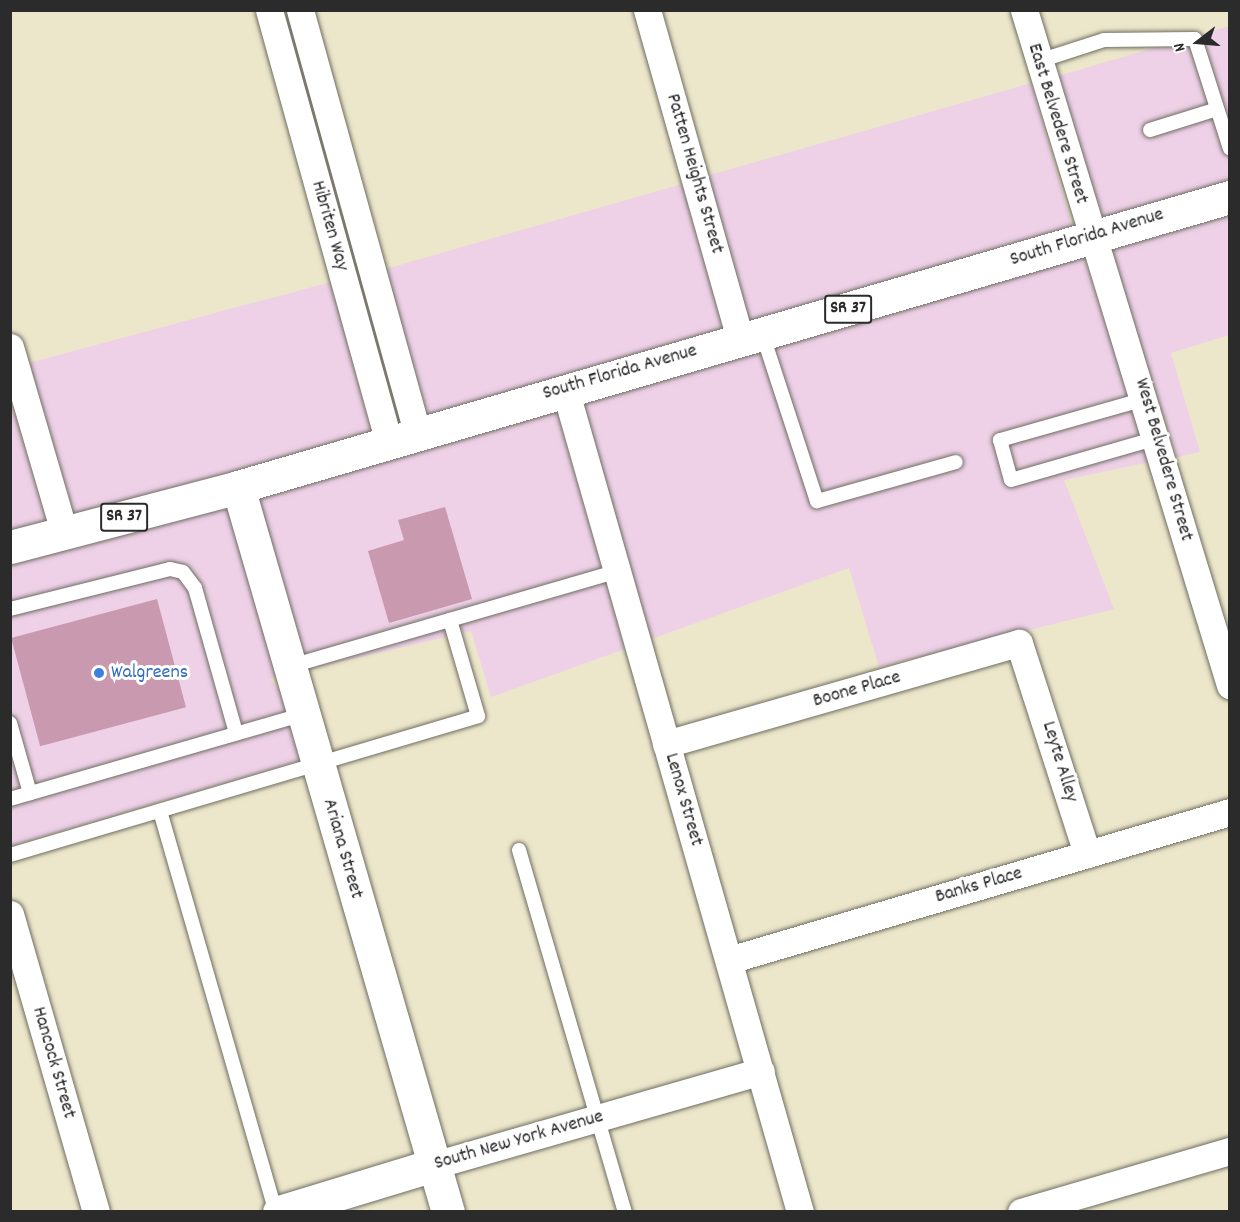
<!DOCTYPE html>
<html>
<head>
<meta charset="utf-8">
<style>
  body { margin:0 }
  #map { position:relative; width:1240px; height:1222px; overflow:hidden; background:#ece7ca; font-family:Dekko,sans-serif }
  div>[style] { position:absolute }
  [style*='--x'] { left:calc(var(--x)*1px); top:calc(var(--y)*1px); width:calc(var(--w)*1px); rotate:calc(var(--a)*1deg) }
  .built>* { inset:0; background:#eed0e7; transform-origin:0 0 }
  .building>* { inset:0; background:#c899af; transform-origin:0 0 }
  .roads { filter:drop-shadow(0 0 2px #6f6d63) drop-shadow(0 0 2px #6f6d63) }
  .service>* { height:14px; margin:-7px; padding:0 7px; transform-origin:7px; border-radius:7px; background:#fff }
  .minor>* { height:27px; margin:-13.5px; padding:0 13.5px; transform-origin:13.5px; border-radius:13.5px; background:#fff }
  .tertiary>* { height:33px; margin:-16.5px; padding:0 16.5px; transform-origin:16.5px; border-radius:16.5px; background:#fff }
  .primary>* { height:33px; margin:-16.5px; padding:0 16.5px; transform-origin:16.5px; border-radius:16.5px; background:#fff }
  .dots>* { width:16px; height:16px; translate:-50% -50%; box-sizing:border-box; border:3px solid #fff; border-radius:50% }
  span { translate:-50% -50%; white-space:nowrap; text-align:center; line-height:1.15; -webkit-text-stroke:6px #fff; paint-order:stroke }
  .shield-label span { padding:2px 4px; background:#fff; border:2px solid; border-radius:4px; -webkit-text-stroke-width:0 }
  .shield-label { font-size:18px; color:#2b2b2b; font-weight:700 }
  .street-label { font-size:20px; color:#2b2b2b }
  .shop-label { font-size:20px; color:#366cbe }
  .left { translate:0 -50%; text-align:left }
  .frame { position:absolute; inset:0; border:12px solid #2b2b2b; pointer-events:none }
  .north { position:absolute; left:1168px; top:12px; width:60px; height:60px; -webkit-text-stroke:4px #fff; paint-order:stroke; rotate:254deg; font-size:16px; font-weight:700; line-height:24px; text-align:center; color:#2b2b2b }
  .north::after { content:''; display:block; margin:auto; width:21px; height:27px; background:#2b2b2b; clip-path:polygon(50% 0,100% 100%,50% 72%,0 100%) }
</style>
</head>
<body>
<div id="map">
  <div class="built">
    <i style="clip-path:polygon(1229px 26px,1229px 184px,1101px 221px,1058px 76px)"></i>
    <i style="left:1031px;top:83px;width:152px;height:336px;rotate:74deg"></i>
    <i style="left:682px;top:184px;width:152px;height:308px;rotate:74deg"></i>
    <i style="clip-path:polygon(1229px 209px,1229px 335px,1171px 353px,1200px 452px,1177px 457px,1108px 244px)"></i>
    <i style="clip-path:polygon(1082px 252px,1150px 462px,1064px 480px,1114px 609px,879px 667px,849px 568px,651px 639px,582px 397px)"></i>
    <i style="left:331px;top:282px;width:158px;height:312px;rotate:75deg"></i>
    <i style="clip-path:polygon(10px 397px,47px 524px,10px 535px)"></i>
    <i style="clip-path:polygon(555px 405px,625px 649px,491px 697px,471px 631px,306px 670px,254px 495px)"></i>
    <i style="clip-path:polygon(228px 502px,280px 676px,270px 679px,286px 699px,302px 760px,11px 846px,11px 560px)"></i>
  </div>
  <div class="building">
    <i style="clip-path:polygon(445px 507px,472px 599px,389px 623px,368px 551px,404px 540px,398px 520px)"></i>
    <i style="left:157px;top:599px;width:112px;height:151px;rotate:75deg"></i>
  </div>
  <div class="roads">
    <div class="service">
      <i style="--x:1039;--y:61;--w:68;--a:-17.9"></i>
      <i style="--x:1104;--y:40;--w:91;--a:-0.6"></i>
      <i style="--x:1195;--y:39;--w:115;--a:72.3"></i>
      <i style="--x:1150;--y:130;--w:70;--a:-17.4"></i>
      <i style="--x:762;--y:333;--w:177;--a:71.9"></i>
      <i style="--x:817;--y:501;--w:144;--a:-15.7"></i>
      <i style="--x:1145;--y:399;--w:151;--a:164.2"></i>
      <i style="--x:1000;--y:440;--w:41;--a:74.6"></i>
      <i style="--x:1011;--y:480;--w:152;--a:-16"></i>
      <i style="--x:10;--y:609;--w:165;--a:-14"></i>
      <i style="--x:170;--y:569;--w:13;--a:13"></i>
      <i style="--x:183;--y:572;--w:20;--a:53"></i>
      <i style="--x:195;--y:588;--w:151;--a:74.2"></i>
      <i style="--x:291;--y:666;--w:341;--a:-16.2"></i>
      <i style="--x:10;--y:723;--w:73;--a:74.1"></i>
      <i style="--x:10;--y:799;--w:306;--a:-16.1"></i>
      <i style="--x:160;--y:811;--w:417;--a:73.9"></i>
      <i style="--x:519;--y:850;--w:377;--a:73.7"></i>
      <i style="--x:10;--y:855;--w:488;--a:-16.5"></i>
      <i style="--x:478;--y:716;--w:100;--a:-106.3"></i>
    </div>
    <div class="minor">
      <i style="--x:269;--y:10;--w:448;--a:74.5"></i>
      <i style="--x:300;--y:10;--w:439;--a:74.5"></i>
      <i style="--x:647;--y:10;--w:341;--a:74.2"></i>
      <i style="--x:1024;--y:10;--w:706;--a:73.03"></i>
      <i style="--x:10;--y:347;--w:193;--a:73.7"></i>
      <i style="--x:565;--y:389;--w:856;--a:74.06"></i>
      <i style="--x:666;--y:744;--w:367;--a:-16"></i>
      <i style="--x:1019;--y:643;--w:222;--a:72.1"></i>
      <i style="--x:10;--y:914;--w:310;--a:73.9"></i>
      <i style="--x:729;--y:960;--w:522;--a:-16.46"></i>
      <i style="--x:434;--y:1165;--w:340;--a:-16"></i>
      <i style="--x:1021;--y:1212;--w:218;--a:-16.3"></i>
    </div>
    <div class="tertiary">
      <i style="--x:238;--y:487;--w:755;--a:73.85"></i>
      <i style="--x:279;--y:1212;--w:162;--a:-16.9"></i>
    </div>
    <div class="primary">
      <i style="--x:10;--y:547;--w:236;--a:-14.7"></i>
      <i style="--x:238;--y:487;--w:1034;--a:-16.3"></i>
    </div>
  </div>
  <div class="dots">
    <i style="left:99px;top:673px;background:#3f7fe0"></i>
  </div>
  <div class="shield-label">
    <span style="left:848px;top:309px">SR 37</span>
    <span style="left:124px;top:517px">SR 37</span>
  </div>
  <div class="street-label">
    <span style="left:1057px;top:124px;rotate:73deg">East Belvedere Street</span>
    <span style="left:694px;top:174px;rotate:74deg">Patten Heights Street</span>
    <span style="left:329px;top:226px;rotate:74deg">Hibriten Way</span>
    <span style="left:1087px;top:238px;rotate:-17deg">South Florida Avenue</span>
    <span style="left:620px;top:373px;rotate:-16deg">South Florida Avenue</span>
    <span style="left:1163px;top:460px;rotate:74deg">West Belvedere Street</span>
    <span style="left:857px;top:690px;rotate:-16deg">Boone Place</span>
    <span style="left:1059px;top:762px;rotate:73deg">Leyte Alley</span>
    <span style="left:683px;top:800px;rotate:74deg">Lenox Street</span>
    <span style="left:342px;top:849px;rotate:74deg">Ariana Street</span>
    <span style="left:979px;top:886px;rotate:-16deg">Banks Place</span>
    <span style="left:53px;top:1063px;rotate:74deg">Hancock Street</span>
    <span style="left:519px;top:1141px;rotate:-16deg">South New York Avenue</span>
  </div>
  <div class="shop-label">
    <span class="left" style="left:111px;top:673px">Walgreens</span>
  </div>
  <div class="frame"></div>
  <div class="north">N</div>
</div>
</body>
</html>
